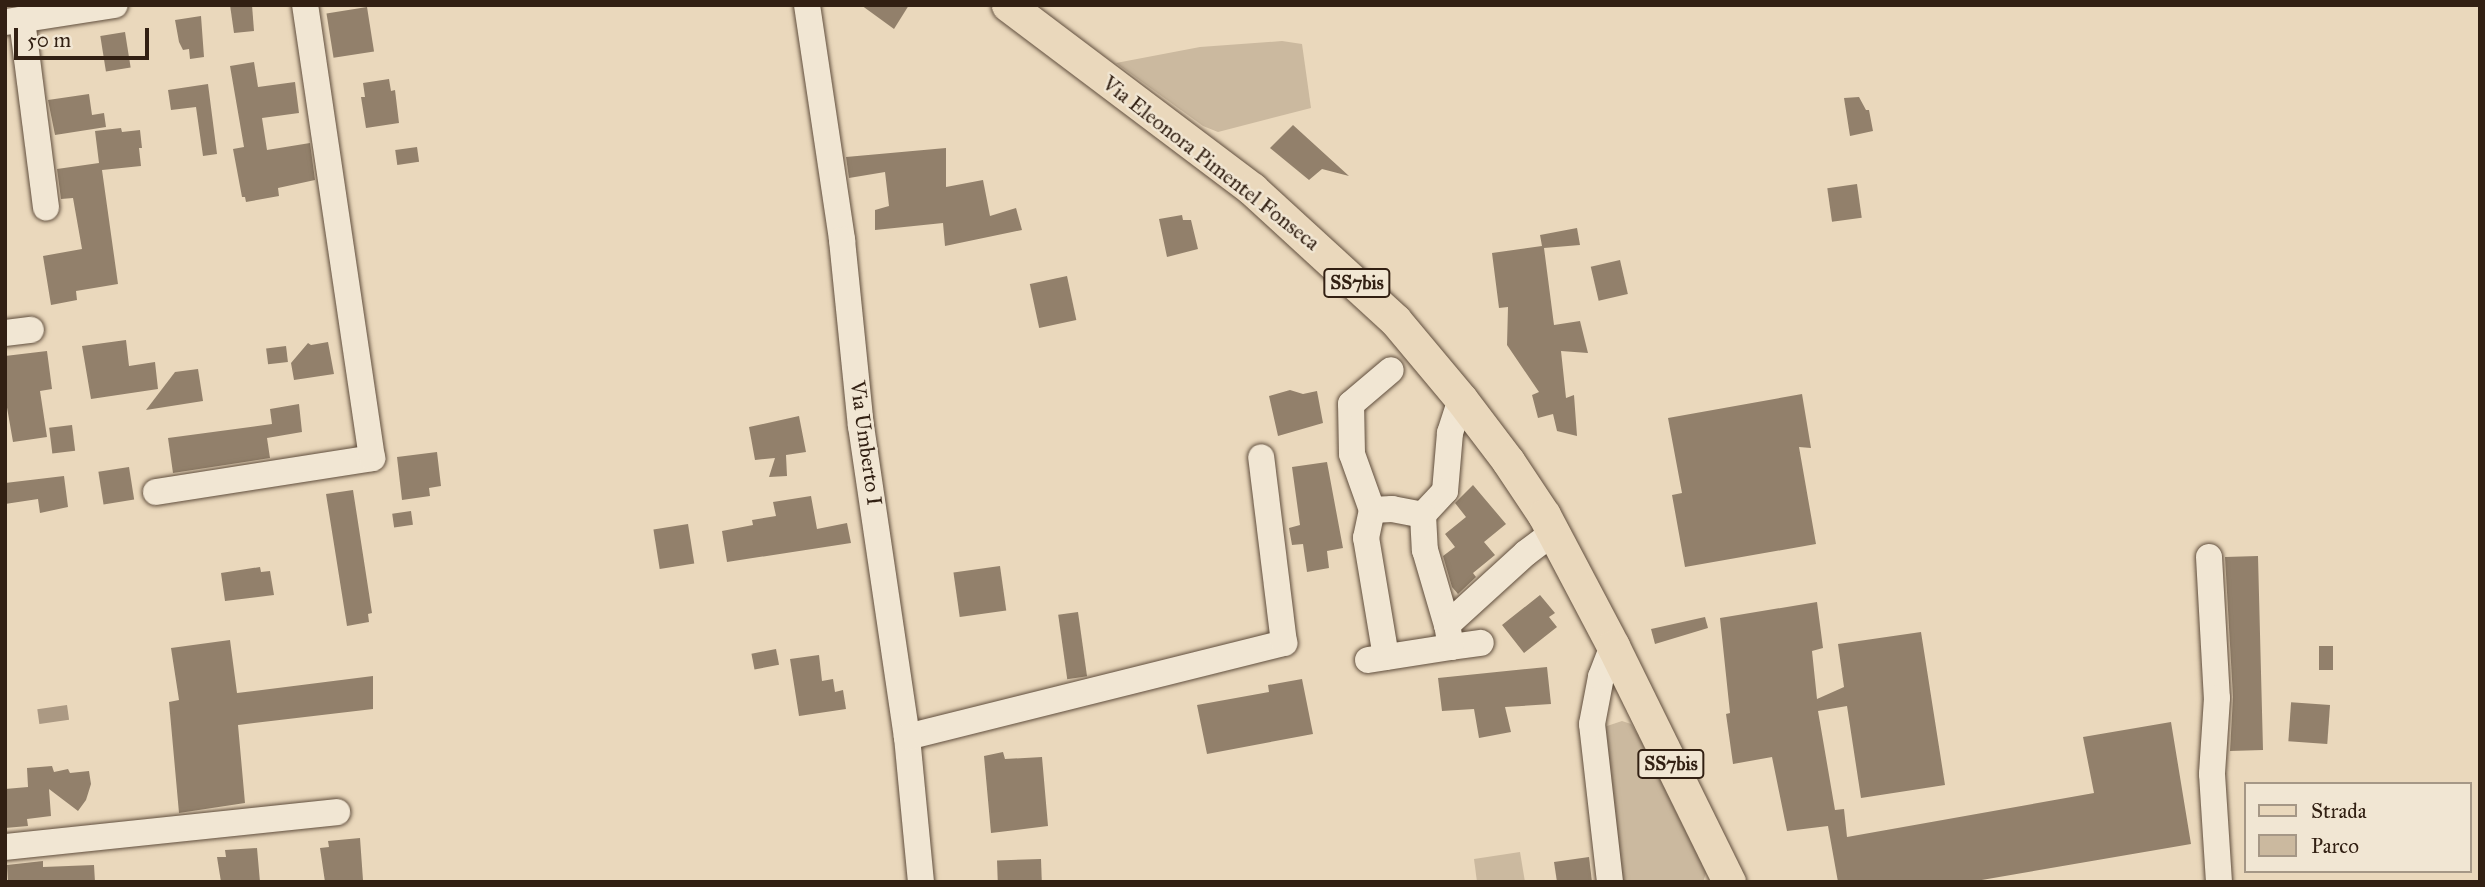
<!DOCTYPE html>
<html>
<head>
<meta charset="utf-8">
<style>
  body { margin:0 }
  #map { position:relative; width:2485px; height:887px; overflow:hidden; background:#ead8bc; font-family:"IM FELL Great Primer",serif }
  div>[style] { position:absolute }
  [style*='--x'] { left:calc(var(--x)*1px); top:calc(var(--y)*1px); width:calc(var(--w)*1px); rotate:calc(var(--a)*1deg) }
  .green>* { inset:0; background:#cbb99f }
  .water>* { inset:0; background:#ab9983; transform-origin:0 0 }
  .building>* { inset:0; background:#92806b; transform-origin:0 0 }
  .roads { filter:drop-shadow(0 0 2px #604e3d) drop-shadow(0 0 2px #604e3d) }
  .minor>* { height:26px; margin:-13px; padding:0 13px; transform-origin:13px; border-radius:13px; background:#f1e6d3 }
  .major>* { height:33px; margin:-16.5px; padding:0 16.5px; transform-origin:16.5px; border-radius:16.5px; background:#ead8bc }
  span { translate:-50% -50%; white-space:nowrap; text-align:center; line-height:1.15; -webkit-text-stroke:5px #f1e6d3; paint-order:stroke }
  .shield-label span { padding:2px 5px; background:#f1e6d3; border:2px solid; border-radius:5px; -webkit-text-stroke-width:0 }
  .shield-label { font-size:19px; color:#322013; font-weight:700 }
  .street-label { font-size:21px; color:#322013 }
  .frame { position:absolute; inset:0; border:7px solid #322013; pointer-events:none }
  .legend { position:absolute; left:2244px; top:782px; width:228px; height:91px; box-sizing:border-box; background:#f1e6d3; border:2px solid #a59786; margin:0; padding:9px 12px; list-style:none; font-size:21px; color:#322013 }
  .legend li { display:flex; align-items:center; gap:14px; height:35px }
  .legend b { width:35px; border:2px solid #a59786 }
  .scale { position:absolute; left:14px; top:28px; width:135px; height:32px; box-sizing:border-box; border:4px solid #322013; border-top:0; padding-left:9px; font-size:21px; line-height:24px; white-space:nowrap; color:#322013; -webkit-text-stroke:5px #f1e6d3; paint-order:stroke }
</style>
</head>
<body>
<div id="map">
  <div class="green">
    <i style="clip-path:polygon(1282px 41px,1302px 44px,1311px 108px,1218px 132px,1203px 126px,1116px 63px,1200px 47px)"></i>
    <i style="clip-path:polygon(1622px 721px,1631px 724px,1638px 735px,1706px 873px,1703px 882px,1620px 882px,1604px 727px)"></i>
    <i style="clip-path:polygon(1520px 852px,1525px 882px,1477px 882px,1474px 859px)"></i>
  </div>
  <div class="water">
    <i style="left:67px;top:705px;width:15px;height:30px;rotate:82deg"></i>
  </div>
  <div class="building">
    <i style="clip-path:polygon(230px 5px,252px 5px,254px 31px,234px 33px)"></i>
    <i style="clip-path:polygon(861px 5px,909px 5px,894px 29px)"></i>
    <i style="left:367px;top:7px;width:45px;height:41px;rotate:81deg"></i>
    <i style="clip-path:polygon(201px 16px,204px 57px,190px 59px,189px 49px,183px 50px,179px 42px,175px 20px)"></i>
    <i style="left:125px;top:32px;width:36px;height:25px;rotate:81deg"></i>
    <i style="clip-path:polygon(254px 62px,258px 87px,295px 82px,299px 113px,262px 118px,267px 150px,310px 143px,315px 180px,278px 188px,279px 196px,246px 202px,245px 197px,242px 197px,233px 149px,244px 147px,230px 66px)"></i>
    <i style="clip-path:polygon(389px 79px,391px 91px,395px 90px,399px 123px,366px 128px,361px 97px,365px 97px,363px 83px)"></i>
    <i style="clip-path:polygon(208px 84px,217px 154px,203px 156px,196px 107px,171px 110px,168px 90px)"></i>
    <i style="clip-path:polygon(89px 94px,92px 115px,104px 113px,106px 127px,55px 135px,48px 100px)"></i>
    <i style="clip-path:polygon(1859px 97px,1866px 110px,1869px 110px,1873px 131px,1850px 136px,1844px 98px)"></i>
    <i style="clip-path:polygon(1293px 125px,1349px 176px,1322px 169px,1309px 180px,1270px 148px)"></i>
    <i style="clip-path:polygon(121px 128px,122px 132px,140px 130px,142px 148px,139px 148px,141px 166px,102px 170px,118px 284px,76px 291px,77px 300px,51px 305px,43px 256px,82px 249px,73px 198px,61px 199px,57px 169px,99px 163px,95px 131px)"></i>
    <i style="left:417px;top:147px;width:15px;height:22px;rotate:82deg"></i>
    <i style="clip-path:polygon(946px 148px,946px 187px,983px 180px,990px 216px,1016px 208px,1022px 230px,945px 246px,943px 223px,875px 230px,875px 210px,889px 206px,885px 172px,849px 178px,846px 157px)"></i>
    <i style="left:1857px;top:184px;width:34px;height:30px;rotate:82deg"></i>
    <i style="clip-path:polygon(1182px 215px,1183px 220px,1191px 220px,1198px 249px,1167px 257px,1159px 219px)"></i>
    <i style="clip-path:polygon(1577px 228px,1580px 245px,1544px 248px,1554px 325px,1580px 321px,1588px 353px,1561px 351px,1566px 398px,1574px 395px,1577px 436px,1557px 431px,1553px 414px,1538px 418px,1532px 395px,1539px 392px,1507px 345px,1508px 307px,1499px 308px,1492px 253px,1542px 246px,1540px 235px)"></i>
    <i style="left:1620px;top:260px;width:35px;height:30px;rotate:77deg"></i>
    <i style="left:1067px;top:276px;width:45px;height:38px;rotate:78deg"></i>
    <i style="clip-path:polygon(126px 340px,129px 366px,155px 362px,158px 389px,91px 399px,82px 346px)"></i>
    <i style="clip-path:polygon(328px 342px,334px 374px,294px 380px,291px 363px,308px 343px,311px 345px)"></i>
    <i style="left:286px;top:346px;width:16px;height:20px;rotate:83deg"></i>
    <i style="clip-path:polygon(47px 351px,52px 389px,40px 391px,47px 437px,13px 442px,5px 396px,5px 356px)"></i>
    <i style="clip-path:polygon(198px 369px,203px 401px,146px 410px,175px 372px)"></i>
    <i style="clip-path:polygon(1290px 390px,1303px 394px,1317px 391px,1323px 423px,1278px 436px,1269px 396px)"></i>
    <i style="clip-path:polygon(1802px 394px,1811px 448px,1799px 447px,1816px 544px,1685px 567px,1672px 495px,1682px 493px,1668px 418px)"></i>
    <i style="clip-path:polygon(299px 404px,302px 432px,267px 438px,270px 458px,173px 473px,168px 438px,272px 424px,270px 409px)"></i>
    <i style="clip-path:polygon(799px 416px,806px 452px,786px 455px,787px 476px,769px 477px,775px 458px,755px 460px,749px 427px)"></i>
    <i style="left:72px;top:425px;width:26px;height:23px;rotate:83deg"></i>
    <i style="clip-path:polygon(437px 452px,441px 486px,429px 488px,430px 496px,402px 500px,397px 457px)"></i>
    <i style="clip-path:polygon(1327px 462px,1343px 548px,1327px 551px,1329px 568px,1307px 572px,1303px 544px,1292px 545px,1289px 528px,1300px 525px,1292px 467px)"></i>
    <i style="left:129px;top:467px;width:33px;height:31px;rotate:81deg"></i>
    <i style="clip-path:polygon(64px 476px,68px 507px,40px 513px,38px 499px,5px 504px,5px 483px)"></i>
    <i style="clip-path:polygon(1473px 485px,1506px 524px,1484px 542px,1495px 555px,1473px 573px,1476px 577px,1458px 594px,1452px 587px,1443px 556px,1455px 547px,1445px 534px,1466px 517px,1455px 503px)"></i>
    <i style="clip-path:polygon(353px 490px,372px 613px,368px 614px,369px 622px,347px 626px,326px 494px)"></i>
    <i style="clip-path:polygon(811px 496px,817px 529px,847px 523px,851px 543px,727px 562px,722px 531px,753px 525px,752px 520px,776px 516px,773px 502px)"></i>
    <i style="left:411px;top:511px;width:14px;height:19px;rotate:82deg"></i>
    <i style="left:688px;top:524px;width:40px;height:35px;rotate:81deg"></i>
    <i style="clip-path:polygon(2258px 556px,2263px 750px,2230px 751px,2233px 697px,2225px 557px)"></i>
    <i style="left:1000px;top:566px;width:45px;height:47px;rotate:82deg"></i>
    <i style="clip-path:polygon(260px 567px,261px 572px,270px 571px,274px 595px,225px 601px,221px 573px)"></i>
    <i style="clip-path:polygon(1540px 595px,1555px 613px,1549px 617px,1557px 627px,1524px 653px,1502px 625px)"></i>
    <i style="clip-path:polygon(1817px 602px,1823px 648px,1812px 651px,1817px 699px,1844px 687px,1838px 644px,1921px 632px,1945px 785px,1861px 798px,1847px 706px,1818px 711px,1835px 810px,1844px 809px,1847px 837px,2094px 793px,2083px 737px,2171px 722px,2191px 844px,1970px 882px,1838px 882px,1828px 826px,1787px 831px,1772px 757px,1733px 764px,1726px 714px,1730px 713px,1720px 618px)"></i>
    <i style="left:1078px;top:612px;width:65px;height:20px;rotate:82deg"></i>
    <i style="clip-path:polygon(1705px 617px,1708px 628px,1655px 644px,1651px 629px)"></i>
    <i style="clip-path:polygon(230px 640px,237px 693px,373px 676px,373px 709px,238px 725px,245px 803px,179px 813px,169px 702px,179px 700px,171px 648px)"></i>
    <i style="left:2319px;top:646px;width:14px;height:24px"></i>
    <i style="left:776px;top:649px;width:16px;height:25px;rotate:79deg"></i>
    <i style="clip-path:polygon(819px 655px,822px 681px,833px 679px,835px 692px,843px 690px,846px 709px,799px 716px,790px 659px)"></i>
    <i style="clip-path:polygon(1547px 667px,1551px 704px,1505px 707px,1511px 732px,1479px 738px,1474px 709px,1442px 711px,1438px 678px)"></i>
    <i style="clip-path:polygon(1302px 679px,1313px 734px,1207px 754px,1197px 705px,1269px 692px,1268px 685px)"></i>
    <i style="left:2330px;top:705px;width:39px;height:39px;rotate:94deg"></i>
    <i style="clip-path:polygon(1003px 752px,1005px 759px,1042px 757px,1048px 826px,991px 833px,984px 756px)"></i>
    <i style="clip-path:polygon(52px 766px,54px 772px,68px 769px,70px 773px,89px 771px,91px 784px,86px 800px,78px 811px,49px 789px,51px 816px,27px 819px,28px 826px,5px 828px,5px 789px,28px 787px,27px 768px)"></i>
    <i style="clip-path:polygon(360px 838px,363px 880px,325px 882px,320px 848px,329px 847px,328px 841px)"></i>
    <i style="clip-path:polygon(257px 848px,260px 882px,221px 882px,217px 857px,226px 857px,225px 850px)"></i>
    <i style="clip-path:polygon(1589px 857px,1592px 882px,1557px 882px,1554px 862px)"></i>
    <i style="left:1041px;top:859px;width:23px;height:44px;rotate:88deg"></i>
    <i style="clip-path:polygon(43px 861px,43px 867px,94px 865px,95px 882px,8px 882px,7px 865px)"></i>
  </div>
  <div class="roads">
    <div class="minor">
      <i style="--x:807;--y:5;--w:238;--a:81.5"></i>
      <i style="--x:842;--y:240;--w:187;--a:84.2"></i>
      <i style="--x:861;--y:426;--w:314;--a:81.6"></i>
      <i style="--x:907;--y:737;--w:146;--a:84.5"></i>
      <i style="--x:22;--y:20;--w:189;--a:82.7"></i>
      <i style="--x:6;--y:22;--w:110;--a:-8.9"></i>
      <i style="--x:5;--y:333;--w:26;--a:-7"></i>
      <i style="--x:1461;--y:399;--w:36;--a:108"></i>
      <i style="--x:1450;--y:433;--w:58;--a:94.9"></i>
      <i style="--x:1445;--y:491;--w:33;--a:133"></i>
      <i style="--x:1423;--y:515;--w:35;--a:87"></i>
      <i style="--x:1425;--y:550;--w:78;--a:73.7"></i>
      <i style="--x:1447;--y:625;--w:107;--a:-42.3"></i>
      <i style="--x:1526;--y:553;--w:34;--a:-37"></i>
      <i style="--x:156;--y:492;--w:219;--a:-8.9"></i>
      <i style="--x:372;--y:458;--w:458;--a:-98.4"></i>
      <i style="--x:1372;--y:510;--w:59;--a:-109.7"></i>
      <i style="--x:1352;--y:454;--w:50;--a:-91.1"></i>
      <i style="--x:1351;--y:404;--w:52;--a:-40.4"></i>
      <i style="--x:2209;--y:557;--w:141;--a:86.8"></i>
      <i style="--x:2217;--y:698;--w:76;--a:93.8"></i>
      <i style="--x:2212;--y:774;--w:108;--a:86.3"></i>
      <i style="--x:1451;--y:647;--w:30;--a:-8"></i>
      <i style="--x:1386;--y:657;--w:121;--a:-99.5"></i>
      <i style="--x:1366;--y:538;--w:29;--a:-78"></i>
      <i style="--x:1372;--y:510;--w:20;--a:-3"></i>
      <i style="--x:1392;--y:509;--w:32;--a:11"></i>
      <i style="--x:1368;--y:660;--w:84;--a:-8.9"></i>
      <i style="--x:1451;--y:647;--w:22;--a:-100"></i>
      <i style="--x:907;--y:737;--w:389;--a:-14"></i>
      <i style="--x:1284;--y:643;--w:187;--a:-97"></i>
      <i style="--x:5;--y:847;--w:334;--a:-6"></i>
      <i style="--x:1610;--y:882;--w:159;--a:-96.5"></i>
      <i style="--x:1592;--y:724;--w:48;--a:-79.2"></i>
      <i style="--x:1601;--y:677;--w:33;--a:-69"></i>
    </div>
    <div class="major">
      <i style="--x:1008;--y:5;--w:306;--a:37"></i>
      <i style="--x:1252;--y:189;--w:194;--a:42.5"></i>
      <i style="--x:1395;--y:320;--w:103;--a:50.1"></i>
      <i style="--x:1461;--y:399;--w:78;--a:52.8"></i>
      <i style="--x:1508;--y:461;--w:65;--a:56.3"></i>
      <i style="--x:1544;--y:515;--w:148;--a:62.2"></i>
      <i style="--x:1613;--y:646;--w:263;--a:63.8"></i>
    </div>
  </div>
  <div class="shield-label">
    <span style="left:1357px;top:283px">SS7bis</span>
    <span style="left:1671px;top:764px">SS7bis</span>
  </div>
  <div class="street-label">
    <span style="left:1211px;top:163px;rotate:38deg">Via Eleonora Pimentel Fonseca</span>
    <span style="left:866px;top:443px;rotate:82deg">Via Umberto I</span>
  </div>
  <div class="frame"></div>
  <ul class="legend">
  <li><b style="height:9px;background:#ead8bc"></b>Strada</li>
  <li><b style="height:19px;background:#cbb99f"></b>Parco</li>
  </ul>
  <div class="scale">50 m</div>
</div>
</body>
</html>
